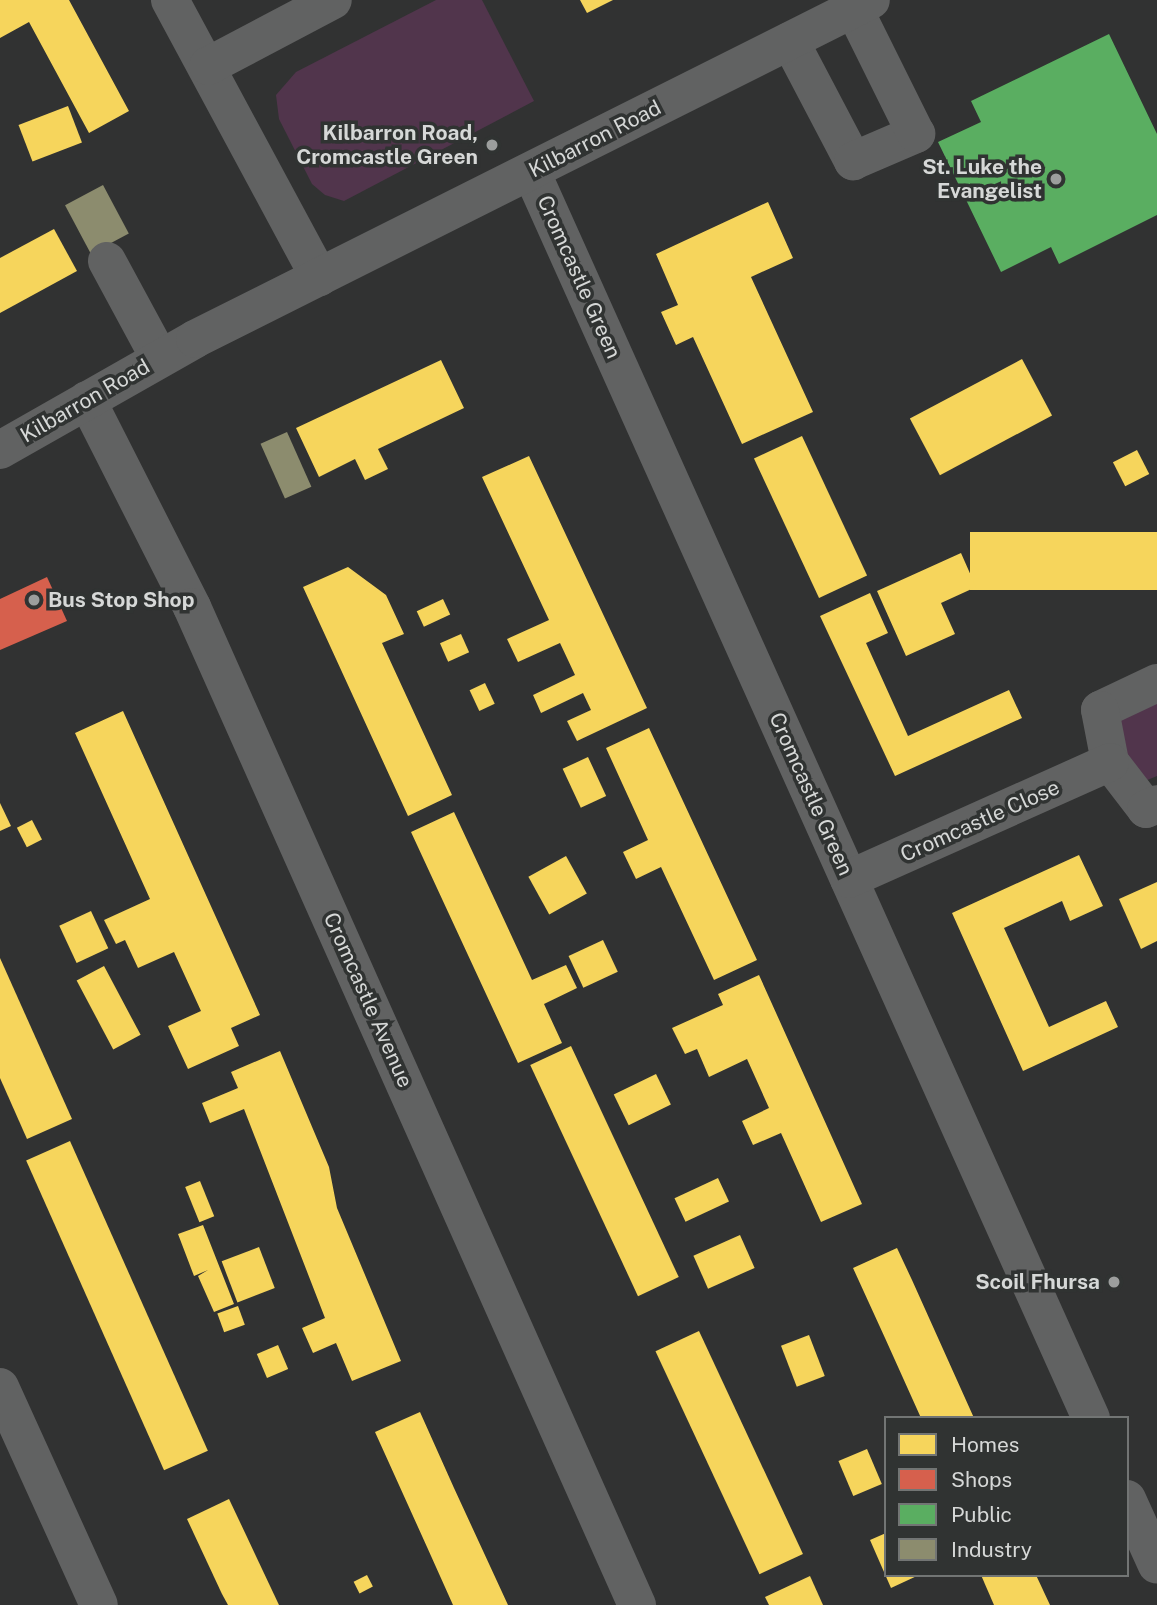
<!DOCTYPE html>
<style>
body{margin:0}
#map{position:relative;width:1157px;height:1605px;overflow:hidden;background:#313232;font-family:"Public Sans",sans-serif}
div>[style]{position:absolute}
.green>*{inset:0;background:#51354c}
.homes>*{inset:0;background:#f6d55c;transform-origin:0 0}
.shops>*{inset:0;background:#d6604d}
.public>*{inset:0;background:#5aae61}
.industry>*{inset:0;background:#8c8c6e;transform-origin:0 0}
.minor>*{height:38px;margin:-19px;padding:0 19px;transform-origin:19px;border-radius:19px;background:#616262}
.dots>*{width:19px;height:19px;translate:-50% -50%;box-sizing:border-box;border:4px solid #303332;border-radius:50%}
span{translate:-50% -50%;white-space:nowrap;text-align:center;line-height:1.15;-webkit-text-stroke:7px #303332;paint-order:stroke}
.poi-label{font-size:21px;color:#d6d8d7;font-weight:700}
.right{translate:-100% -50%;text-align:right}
.left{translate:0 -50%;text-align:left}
.street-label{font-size:21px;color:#d6d8d7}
.legend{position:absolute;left:884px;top:1416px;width:245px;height:161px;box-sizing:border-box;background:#303332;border:2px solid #727574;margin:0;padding:9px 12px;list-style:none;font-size:21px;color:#d6d8d7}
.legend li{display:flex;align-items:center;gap:14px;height:35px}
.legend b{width:35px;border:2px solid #727574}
</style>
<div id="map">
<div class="green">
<i style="clip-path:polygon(436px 0,482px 0,534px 101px,344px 201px,325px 195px,312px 184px,279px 119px,276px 95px,296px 72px)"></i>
<i style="clip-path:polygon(1157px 693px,1157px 776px,1133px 786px,1104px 721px)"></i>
</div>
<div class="homes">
<i style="clip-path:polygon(0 0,69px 0,129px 111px,89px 133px,29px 22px,0 38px)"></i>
<i style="clip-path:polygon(580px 0,613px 0,587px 13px)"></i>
<i style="left:68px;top:106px;width:39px;height:53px;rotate:69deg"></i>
<i style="clip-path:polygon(768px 202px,793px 258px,751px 277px,813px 412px,742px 444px,693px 337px,676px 345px,661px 312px,678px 305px,656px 254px)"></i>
<i style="clip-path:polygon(54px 229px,77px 271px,0 313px,0 258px)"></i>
<i style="left:1022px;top:359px;width:64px;height:127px;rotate:62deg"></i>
<i style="clip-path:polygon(441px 360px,464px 408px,378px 449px,388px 469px,365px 480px,355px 459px,319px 477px,296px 428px)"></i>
<i style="left:802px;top:436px;width:154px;height:53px;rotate:65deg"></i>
<i style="left:1137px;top:450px;width:27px;height:27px;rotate:63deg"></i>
<i style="clip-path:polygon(529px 456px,647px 708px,577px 741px,567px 721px,591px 710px,583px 693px,541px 713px,533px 695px,575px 675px,560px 643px,518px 662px,507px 639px,549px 620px,482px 477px)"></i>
<i style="left:1157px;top:532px;width:58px;height:187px;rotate:90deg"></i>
<i style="clip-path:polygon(961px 553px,976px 587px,941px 603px,955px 634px,906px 656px,877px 591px)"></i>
<i style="clip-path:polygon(348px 567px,386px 595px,404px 634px,382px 643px,452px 795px,408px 816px,303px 587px)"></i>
<i style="clip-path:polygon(870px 593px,888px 633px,866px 643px,908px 736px,1009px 690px,1022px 718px,895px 776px,820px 616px)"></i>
<i style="left:443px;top:599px;width:17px;height:29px;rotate:65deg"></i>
<i style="left:461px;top:634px;width:20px;height:23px;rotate:66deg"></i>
<i style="left:485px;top:683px;width:23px;height:17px;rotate:65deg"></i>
<i style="clip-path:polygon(123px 711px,260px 1015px,231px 1028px,239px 1046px,188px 1069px,168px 1026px,201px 1011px,174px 952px,138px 968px,125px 940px,116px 944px,104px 920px,150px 899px,75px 733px)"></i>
<i style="clip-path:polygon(649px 728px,757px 960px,714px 980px,661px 867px,636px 879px,623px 852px,648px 840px,606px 748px)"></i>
<i style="left:588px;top:757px;width:43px;height:28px;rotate:65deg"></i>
<i style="clip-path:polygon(0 803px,11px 826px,0 831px)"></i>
<i style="clip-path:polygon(454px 812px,532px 980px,566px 965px,577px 988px,544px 1004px,562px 1043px,518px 1063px,411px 832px)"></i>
<i style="left:32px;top:820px;width:22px;height:17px;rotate:63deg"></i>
<i style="clip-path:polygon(1079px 855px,1103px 906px,1070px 921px,1062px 901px,1004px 928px,1049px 1027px,1106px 1001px,1118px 1027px,1023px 1071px,952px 913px)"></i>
<i style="left:566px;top:856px;width:43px;height:43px;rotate:61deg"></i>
<i style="clip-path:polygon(1157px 882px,1157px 941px,1141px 949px,1119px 899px)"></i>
<i style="left:91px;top:911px;width:41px;height:35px;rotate:65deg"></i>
<i style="left:603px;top:940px;width:35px;height:38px;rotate:65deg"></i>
<i style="clip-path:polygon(0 958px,72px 1119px,27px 1139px,0 1078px)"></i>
<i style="left:104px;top:966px;width:78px;height:31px;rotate:62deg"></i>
<i style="clip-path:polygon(759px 975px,862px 1204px,821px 1222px,781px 1133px,753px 1145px,742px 1121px,769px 1108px,747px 1059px,709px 1077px,697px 1049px,685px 1054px,672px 1028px,723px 1005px,718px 994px)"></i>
<i style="left:571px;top:1046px;width:255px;height:45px;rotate:65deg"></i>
<i style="clip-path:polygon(280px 1051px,329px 1167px,337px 1208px,401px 1361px,352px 1381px,336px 1343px,313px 1353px,302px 1328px,325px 1318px,244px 1109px,210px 1123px,202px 1103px,238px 1088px,231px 1072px)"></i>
<i style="left:656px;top:1074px;width:34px;height:47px;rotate:64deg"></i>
<i style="left:70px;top:1141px;width:339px;height:48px;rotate:66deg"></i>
<i style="left:718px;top:1178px;width:26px;height:48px;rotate:65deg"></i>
<i style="left:200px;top:1181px;width:38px;height:16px;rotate:68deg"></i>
<i style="clip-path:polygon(203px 1225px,234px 1304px,214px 1312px,198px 1276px,208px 1270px,194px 1276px,178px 1234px)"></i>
<i style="left:740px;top:1235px;width:36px;height:51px;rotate:66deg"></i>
<i style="left:259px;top:1247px;width:44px;height:40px;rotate:69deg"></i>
<i style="clip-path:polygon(897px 1248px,912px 1280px,974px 1418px,921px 1418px,885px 1338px,853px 1268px)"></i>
<i style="left:238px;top:1306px;width:20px;height:22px;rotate:70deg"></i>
<i style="left:699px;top:1331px;width:246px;height:48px;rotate:65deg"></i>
<i style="left:809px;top:1335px;width:44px;height:30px;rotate:69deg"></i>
<i style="left:278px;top:1345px;width:26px;height:23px;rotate:67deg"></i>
<i style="clip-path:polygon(420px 1412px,454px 1488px,508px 1605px,453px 1605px,427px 1547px,375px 1432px)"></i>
<i style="left:867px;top:1449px;width:38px;height:31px;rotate:67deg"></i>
<i style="clip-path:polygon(229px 1499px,247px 1537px,279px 1605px,228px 1605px,222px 1594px,187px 1519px)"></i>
<i style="clip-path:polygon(886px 1533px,886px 1575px,919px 1575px,891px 1588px,870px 1540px)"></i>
<i style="left:367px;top:1575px;width:13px;height:15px;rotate:63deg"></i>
<i style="clip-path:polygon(981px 1575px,1036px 1575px,1050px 1605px,994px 1605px)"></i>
<i style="clip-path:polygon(810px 1576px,823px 1605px,769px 1605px,765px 1597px)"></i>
</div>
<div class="shops">
<i style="clip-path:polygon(47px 577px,67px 621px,0 650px,0 599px)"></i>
</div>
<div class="public">
<i style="clip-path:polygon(1109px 34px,1157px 134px,1157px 215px,1059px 264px,1051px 247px,1001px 272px,938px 142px,981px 122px,971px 101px)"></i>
</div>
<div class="industry">
<i style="left:103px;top:185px;width:55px;height:43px;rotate:62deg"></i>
<i style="left:287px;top:432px;width:60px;height:29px;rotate:66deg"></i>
</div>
<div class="minor">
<i style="left:170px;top:0;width:315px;rotate:61.7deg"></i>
<i style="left:790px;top:41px;width:136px;rotate:62.3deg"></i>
<i style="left:853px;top:161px;width:69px;rotate:-23.2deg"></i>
<i style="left:916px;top:134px;width:140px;rotate:-116.4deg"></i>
<i style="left:208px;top:66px;width:141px;rotate:-27.8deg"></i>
<i style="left:531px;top:171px;width:1367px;rotate:65.82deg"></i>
<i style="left:107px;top:261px;width:111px;rotate:61.6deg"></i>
<i style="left:87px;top:400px;width:232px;rotate:63.1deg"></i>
<i style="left:192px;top:607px;width:1093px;rotate:65.97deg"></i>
<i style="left:0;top:450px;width:224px;rotate:-29.6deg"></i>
<i style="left:195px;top:339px;width:756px;rotate:-26.63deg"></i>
<i style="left:1157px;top:683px;width:63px;rotate:154.7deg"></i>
<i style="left:1100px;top:710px;width:53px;rotate:79.1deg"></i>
<i style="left:1110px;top:762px;width:59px;rotate:52.5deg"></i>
<i style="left:1146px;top:809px;width:12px;rotate:-24deg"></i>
<i style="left:849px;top:879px;width:286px;rotate:-24.1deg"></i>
<i style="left:0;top:1387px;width:239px;rotate:65.6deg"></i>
<i style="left:1127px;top:1499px;width:72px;rotate:65.6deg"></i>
</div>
<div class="dots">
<i style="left:492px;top:145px;background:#9c9e9d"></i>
<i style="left:1056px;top:179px;background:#9c9e9d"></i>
<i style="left:34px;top:600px;background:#9c9e9d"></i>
<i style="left:1114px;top:1282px;background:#9c9e9d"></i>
</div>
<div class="poi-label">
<span class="right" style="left:478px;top:145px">Kilbarron Road,<br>Cromcastle Green</span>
<span class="right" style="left:1042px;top:179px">St. Luke the<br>Evangelist</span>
<span class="left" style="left:48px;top:600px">Bus Stop Shop</span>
<span class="right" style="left:1100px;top:1282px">Scoil Fhursa</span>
</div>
<div class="street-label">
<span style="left:595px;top:139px;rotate:-27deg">Kilbarron Road</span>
<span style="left:579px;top:277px;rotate:66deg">Cromcastle Green</span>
<span style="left:85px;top:401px;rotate:-30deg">Kilbarron Road</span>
<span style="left:811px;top:794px;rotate:66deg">Cromcastle Green</span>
<span style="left:980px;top:821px;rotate:-24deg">Cromcastle Close</span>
<span style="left:368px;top:1000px;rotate:66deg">Cromcastle Avenue</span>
</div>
<ul class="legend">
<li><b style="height:19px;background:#f6d55c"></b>Homes</li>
<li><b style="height:19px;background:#d6604d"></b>Shops</li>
<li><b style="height:19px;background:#5aae61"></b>Public</li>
<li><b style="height:19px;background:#8c8c6e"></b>Industry</li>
</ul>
</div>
